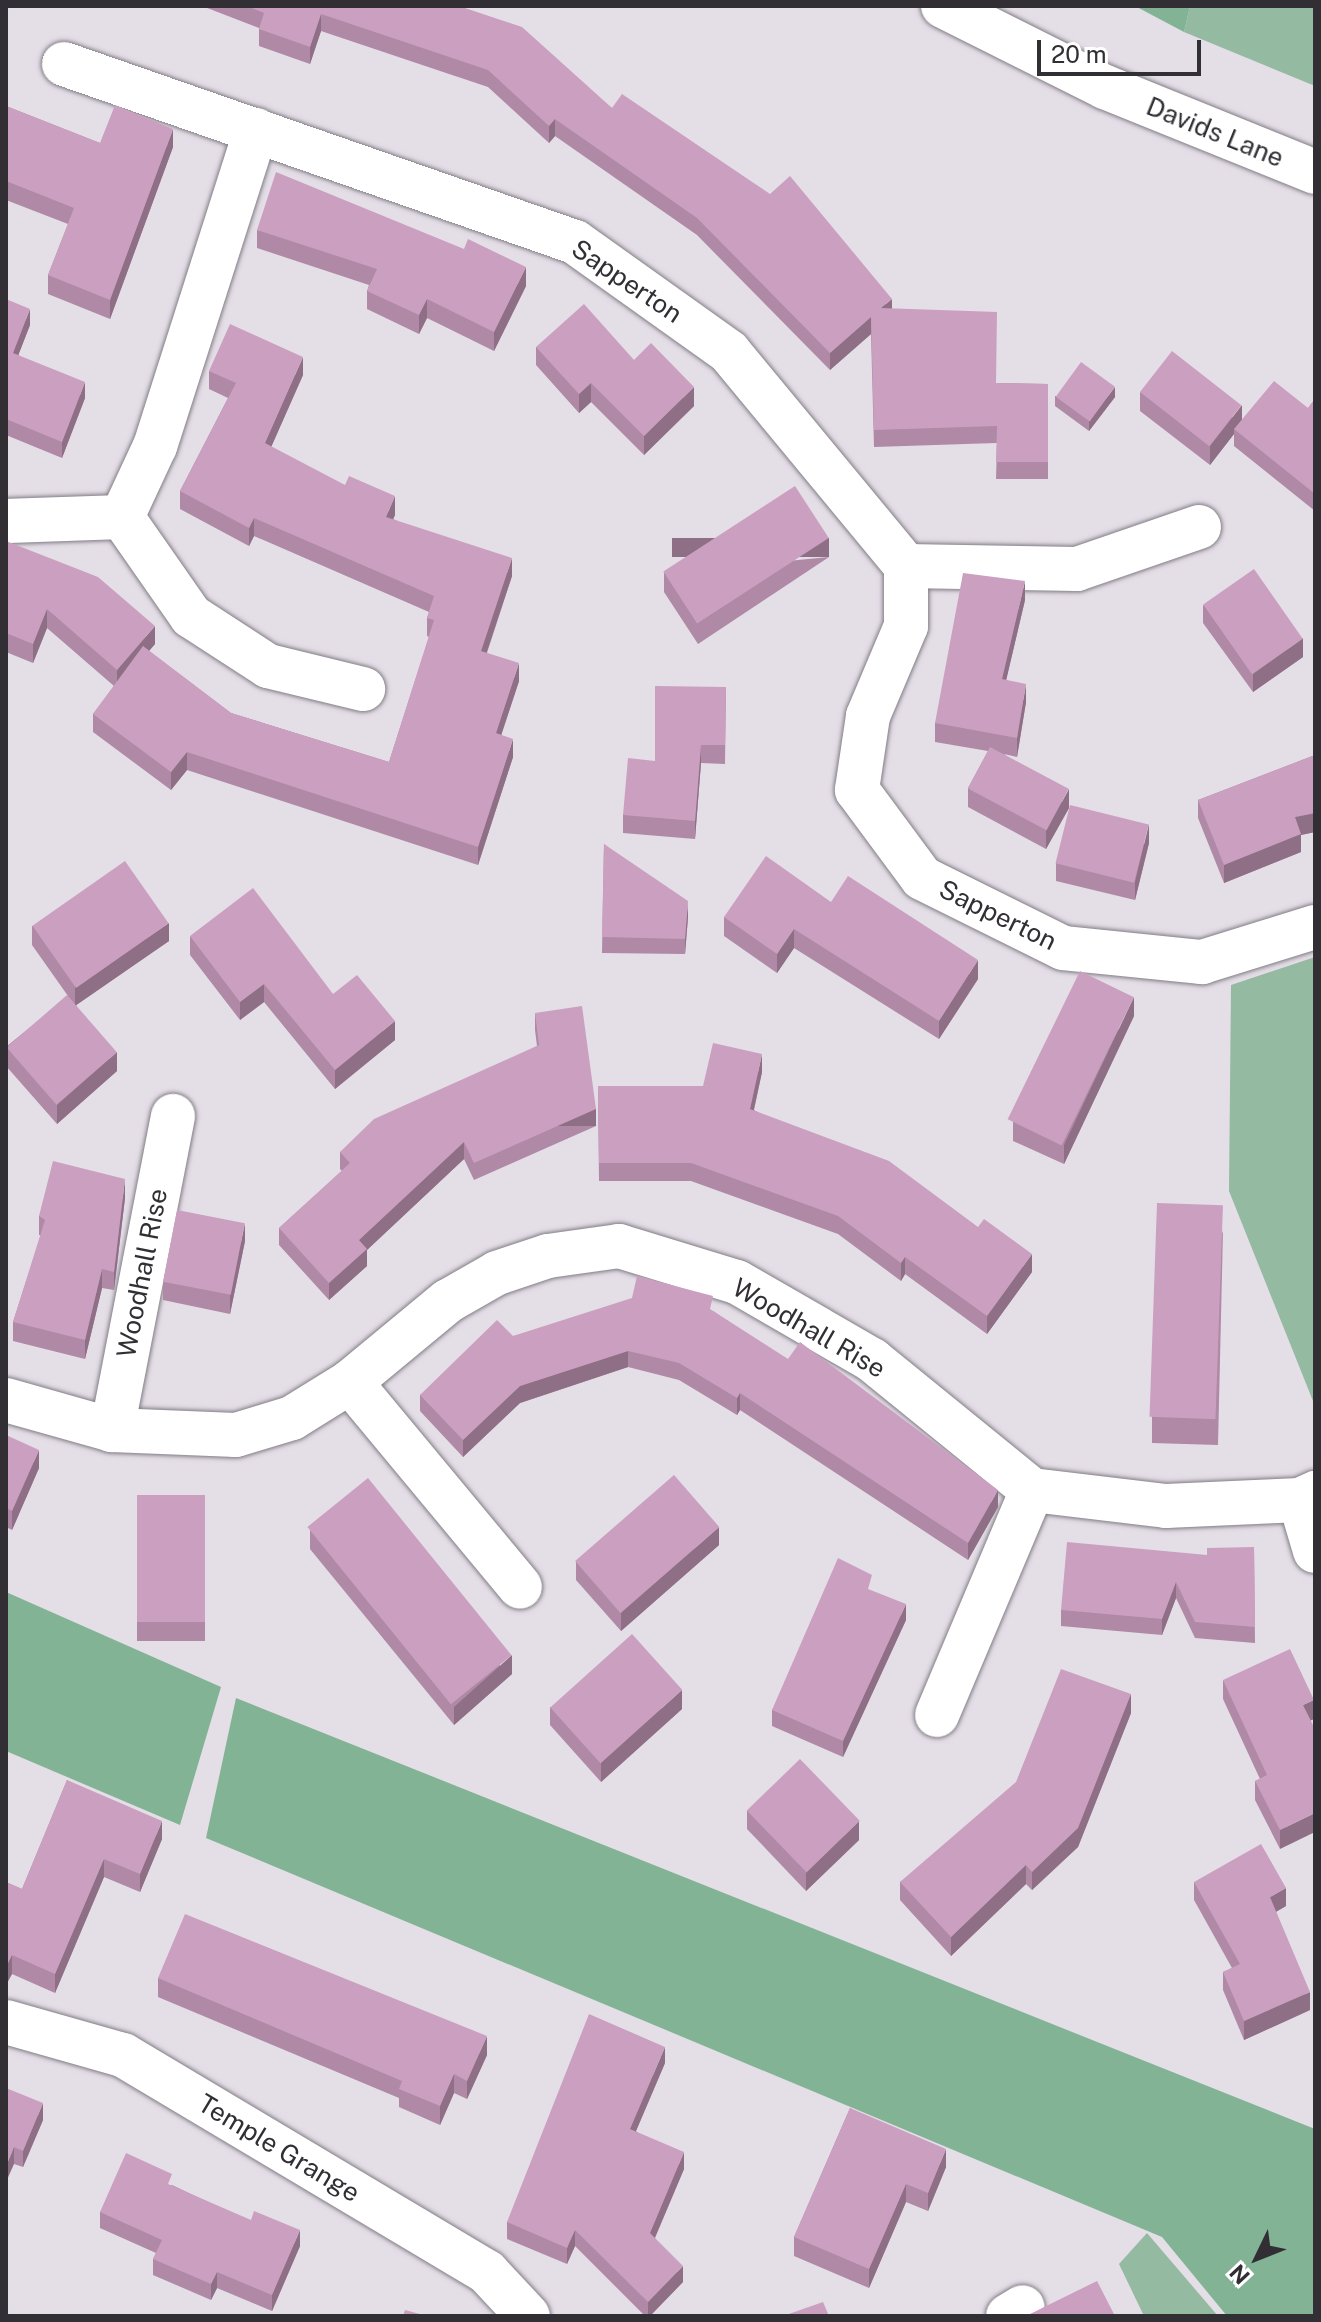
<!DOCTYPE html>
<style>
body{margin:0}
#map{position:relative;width:1321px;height:2322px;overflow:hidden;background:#e4dee7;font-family:"Public Sans",sans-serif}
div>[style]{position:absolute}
.green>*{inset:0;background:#94baa2}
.forest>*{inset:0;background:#82b395}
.roads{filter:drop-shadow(0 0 2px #827d85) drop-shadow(0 0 2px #827d85)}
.minor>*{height:44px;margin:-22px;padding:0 22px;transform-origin:22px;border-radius:22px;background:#fff}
.wall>*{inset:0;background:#af89a5;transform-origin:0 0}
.shaded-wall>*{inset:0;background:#8e6f86;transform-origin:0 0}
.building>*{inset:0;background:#cb9fc0;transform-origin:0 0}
span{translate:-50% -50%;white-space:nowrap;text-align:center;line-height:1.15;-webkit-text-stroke:6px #fff;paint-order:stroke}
.street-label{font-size:26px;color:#312f33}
.frame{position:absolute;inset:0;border:8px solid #312f33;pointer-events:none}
.north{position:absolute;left:1217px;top:2218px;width:80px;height:80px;-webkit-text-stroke:6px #fff;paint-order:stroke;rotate:227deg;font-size:22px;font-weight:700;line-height:32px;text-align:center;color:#312f33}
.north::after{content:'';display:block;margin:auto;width:28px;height:36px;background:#312f33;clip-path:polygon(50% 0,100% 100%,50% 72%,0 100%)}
.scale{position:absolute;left:1037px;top:40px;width:164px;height:36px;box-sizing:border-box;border:4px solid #312f33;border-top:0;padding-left:10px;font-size:24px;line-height:28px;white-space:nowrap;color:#312f33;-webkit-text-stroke:6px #fff;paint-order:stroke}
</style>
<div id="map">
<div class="green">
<i style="clip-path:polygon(1190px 6px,1315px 6px,1315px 86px,1184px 32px)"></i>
<i style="clip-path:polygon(1315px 957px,1315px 1406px,1229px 1191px,1231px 985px)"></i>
<i style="clip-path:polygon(1147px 2233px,1218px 2316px,1144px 2316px,1119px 2264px)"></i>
</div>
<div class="forest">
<i style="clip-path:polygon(1135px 6px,1190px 6px,1184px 32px)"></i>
<i style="clip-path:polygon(6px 1592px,221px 1687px,180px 1825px,6px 1751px)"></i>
<i style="clip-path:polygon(236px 1698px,1315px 2129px,1315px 2316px,1227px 2316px,1162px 2237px,206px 1838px)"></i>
</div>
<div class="roads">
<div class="minor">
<i style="left:943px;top:6px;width:181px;rotate:26.6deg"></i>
<i style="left:1105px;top:87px;width:227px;rotate:22deg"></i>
<i style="left:64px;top:64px;width:541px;rotate:19.21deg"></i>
<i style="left:575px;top:242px;width:189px;rotate:35.5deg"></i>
<i style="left:729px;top:352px;width:278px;rotate:50.4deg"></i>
<i style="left:906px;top:566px;width:60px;rotate:90deg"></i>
<i style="left:906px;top:626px;width:98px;rotate:112.9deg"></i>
<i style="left:868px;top:716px;width:75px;rotate:98.5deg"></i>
<i style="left:857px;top:790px;width:109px;rotate:53.5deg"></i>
<i style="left:922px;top:878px;width:157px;rotate:26.4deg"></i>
<i style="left:1063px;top:948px;width:140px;rotate:5.8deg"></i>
<i style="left:1202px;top:962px;width:118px;rotate:-17.2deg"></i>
<i style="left:256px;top:130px;width:332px;rotate:107.7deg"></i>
<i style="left:155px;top:446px;width:78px;rotate:114.9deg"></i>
<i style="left:122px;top:517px;width:121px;rotate:55.1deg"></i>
<i style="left:191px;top:616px;width:92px;rotate:33deg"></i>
<i style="left:268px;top:666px;width:98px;rotate:13.6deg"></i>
<i style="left:6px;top:521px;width:116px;rotate:-2deg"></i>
<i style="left:906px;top:566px;width:171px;rotate:1deg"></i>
<i style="left:1077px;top:569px;width:129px;rotate:-19deg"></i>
<i style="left:350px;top:1382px;width:266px;rotate:50.3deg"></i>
<i style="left:6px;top:1400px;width:110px;rotate:15.8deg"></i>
<i style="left:112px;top:1430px;width:124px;rotate:2.3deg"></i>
<i style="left:236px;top:1435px;width:59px;rotate:-16.9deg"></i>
<i style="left:292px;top:1418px;width:68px;rotate:-31.8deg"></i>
<i style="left:350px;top:1382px;width:127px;rotate:-39.6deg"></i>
<i style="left:448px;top:1301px;width:56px;rotate:-29.7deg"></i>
<i style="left:497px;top:1273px;width:54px;rotate:-18.4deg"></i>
<i style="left:548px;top:1256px;width:72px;rotate:-8deg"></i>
<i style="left:619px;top:1246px;width:123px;rotate:17deg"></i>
<i style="left:737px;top:1282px;width:156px;rotate:30deg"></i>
<i style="left:872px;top:1360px;width:206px;rotate:39.1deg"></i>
<i style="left:1032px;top:1490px;width:135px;rotate:6.8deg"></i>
<i style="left:1166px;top:1506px;width:134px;rotate:-2.6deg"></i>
<i style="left:1300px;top:1500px;width:17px;rotate:-25deg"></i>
<i style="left:112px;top:1430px;width:320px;rotate:-79deg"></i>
<i style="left:1300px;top:1500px;width:53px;rotate:73.6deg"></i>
<i style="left:937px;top:1715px;width:244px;rotate:-67.1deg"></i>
<i style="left:6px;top:2022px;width:122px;rotate:15.8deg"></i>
<i style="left:123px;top:2055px;width:424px;rotate:30.8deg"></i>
<i style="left:487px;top:2272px;width:60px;rotate:47deg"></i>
<i style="left:1008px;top:2316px;width:17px;rotate:-31deg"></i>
</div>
</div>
<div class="wall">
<i style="clip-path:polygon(202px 6px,459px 6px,612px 108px,996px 383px,1048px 384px,1048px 479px,996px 479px,997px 443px,874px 447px,871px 334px,830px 370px,697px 235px,555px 136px,549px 143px,488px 87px,321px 31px,310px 64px,259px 46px,259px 28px)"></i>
<i style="clip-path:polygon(6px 106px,100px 143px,173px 147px,110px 319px,48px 294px,48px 275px,68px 224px,6px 200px)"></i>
<i style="clip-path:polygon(257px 230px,526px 286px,494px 351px,427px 318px,419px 334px,367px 309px,367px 291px,369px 285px,257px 248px)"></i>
<i style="clip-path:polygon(6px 299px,30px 325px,18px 355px,85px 398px,62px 458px,6px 435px)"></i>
<i style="clip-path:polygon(536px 347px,634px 360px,694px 406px,644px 455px,591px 402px,579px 413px,536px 365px)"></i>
<i style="clip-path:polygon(209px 371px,303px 375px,271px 447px,395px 515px,393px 519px,512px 576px,487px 653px,519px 681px,501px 735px,513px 757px,478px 865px,187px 770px,171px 790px,93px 732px,93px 714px,114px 686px,47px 628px,33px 663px,6px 652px,6px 541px,155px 644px,149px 651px,231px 713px,389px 762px,429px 637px,427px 636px,427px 618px,429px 612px,254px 536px,249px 546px,180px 509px,180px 491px,228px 398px,209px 389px)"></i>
<i style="clip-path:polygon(1140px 392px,1242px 420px,1308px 408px,1315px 399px,1315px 511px,1234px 446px,1234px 434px,1210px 465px,1140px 411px)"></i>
<i style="clip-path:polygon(1055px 396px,1115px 397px,1089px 431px,1055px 406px)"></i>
<i style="clip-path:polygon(829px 557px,698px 644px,664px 592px,664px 573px)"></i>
<i style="clip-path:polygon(1025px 600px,1006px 680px,1026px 702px,1017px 757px,1004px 754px,1069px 808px,1046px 849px,968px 807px,968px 788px,988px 751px,935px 742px,935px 723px)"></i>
<i style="clip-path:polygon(1203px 605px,1303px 657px,1253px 692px,1203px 623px)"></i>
<i style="clip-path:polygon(726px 687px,725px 764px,701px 763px,695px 839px,623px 833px,623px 815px,655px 761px)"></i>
<i style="clip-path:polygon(1315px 755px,1315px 832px,1301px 835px,1301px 852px,1224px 883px,1198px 818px,1198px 800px)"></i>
<i style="clip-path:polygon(1149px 843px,1135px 900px,1056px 881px,1056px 863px)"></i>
<i style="clip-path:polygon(604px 844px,688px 917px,685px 954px,602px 953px)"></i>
<i style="clip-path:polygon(831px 902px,978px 979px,939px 1039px,794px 948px,777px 973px,724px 936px,724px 917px)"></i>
<i style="clip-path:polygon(32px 926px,169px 941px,76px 1005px,117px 1071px,57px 1124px,6px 1066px,6px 1047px,68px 996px,32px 945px)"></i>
<i style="clip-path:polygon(190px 936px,333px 994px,395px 1040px,335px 1089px,264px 1002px,240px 1020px,190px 955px)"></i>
<i style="clip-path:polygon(535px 1013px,596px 1126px,474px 1180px,464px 1159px,367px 1250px,367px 1266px,329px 1300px,279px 1245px,279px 1228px,342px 1171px,340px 1169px,340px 1152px,537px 1046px,535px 1030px)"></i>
<i style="clip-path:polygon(1134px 1016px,1064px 1164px,1013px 1141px,1013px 1122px)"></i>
<i style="clip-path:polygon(762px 1072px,754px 1110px,1032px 1272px,987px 1334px,905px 1274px,901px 1281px,838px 1234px,691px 1181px,599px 1181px,598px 1086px,703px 1086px)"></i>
<i style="clip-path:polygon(125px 1198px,114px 1290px,102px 1288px,85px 1359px,13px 1341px,13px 1322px,41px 1235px,39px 1235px,39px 1216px)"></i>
<i style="clip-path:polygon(1223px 1231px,1218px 1445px,1152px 1443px,1152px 1417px)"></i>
<i style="clip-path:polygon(245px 1241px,230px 1314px,163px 1300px,163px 1282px)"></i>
<i style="clip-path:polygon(713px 1311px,998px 1507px,968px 1560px,740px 1410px,737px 1415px,679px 1380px,628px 1367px,520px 1403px,463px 1457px,420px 1411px,420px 1395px,513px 1336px)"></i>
<i style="clip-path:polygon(6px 1435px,39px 1468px,12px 1530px,6px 1527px)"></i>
<i style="left:137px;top:1495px;width:68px;height:146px"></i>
<i style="clip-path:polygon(310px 1530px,512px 1674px,454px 1725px,310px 1549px)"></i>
<i style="clip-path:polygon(719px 1545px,621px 1631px,576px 1580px,576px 1562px)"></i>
<i style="clip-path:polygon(1254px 1547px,1255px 1643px,1195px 1638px,1176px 1598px,1162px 1635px,1061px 1626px,1061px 1610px,1207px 1555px)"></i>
<i style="clip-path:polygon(872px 1591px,906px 1620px,843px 1757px,772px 1726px,772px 1710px)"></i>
<i style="clip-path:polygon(1223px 1680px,1314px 1719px,1311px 1720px,1280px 1849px,1255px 1800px,1255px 1781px,1260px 1779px,1223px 1699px)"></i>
<i style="clip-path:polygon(550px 1707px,682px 1709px,601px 1782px,550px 1725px)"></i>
<i style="clip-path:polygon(1131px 1713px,1078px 1847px,1032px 1890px,1026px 1884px,951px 1956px,900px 1900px,900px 1882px)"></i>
<i style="clip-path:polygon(67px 1780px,162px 1839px,140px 1892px,104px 1877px,55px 1993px,12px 1974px,7px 1983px,6px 1983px,6px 1882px,22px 1889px)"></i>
<i style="clip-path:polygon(747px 1810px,859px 1840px,806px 1891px,747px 1829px)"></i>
<i style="clip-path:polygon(1194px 1882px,1286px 1906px,1276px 1912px,1310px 2010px,1244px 2040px,1223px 1990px,1223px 1972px,1232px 1968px,1194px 1900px)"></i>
<i style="clip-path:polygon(158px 1978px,487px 2055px,467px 2099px,454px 2093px,440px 2125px,399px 2107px,399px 2098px,158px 1997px)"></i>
<i style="clip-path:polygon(665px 2063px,636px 2131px,684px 2169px,655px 2238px,683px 2282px,650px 2316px,645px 2316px,575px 2246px,567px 2264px,507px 2239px,507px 2222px)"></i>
<i style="clip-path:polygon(6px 2088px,43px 2120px,23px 2167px,14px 2164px)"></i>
<i style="clip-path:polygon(850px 2108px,946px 2167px,928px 2211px,906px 2202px,869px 2288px,794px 2256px,794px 2237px)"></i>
<i style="clip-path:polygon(172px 2185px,300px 2246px,272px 2311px,217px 2288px,211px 2300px,153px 2275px,153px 2259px,156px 2253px,100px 2228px,100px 2212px)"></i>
</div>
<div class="shaded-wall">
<i style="clip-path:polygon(321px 14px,321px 31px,310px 64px,310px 47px)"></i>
<i style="clip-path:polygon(555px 119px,555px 136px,549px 143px,549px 126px)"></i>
<i style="clip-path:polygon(173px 129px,173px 147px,110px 319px,110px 300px)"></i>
<i style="clip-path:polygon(526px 267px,526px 286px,494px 351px,494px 332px)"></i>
<i style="clip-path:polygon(427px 299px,427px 318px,419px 334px,419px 315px)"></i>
<i style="clip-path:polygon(892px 299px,892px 316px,881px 308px)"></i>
<i style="clip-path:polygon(30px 309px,30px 325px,13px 369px,13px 353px)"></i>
<i style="clip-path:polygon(871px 317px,871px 334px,830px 370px,830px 353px)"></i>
<i style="clip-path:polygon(303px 357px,303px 375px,265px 461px,265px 443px)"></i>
<i style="clip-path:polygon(85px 382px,85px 398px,62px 458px,62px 442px)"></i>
<i style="clip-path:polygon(591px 383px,591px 402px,579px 413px,579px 394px)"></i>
<i style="clip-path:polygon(694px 387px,694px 406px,644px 455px,644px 436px)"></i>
<i style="clip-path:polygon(1115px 387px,1115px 397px,1089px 431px,1089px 421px)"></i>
<i style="clip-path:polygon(1242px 405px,1242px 424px,1234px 429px,1234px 434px,1210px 465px,1210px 446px)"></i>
<i style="clip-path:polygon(395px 496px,395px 515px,386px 535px,386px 517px)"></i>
<i style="clip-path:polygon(254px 518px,254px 536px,249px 546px,249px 528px)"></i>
<i style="left:829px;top:538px;width:19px;height:157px;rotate:90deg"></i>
<i style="clip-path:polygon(512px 558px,512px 576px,481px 669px,481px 651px)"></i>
<i style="clip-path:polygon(1025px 581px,1025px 600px,1002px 698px,1002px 679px)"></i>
<i style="clip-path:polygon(47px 609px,47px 628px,33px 663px,33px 644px)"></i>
<i style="clip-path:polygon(155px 626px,155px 644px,117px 688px,117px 670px)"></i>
<i style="clip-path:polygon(1303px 638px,1303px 657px,1253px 692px,1253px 674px)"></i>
<i style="clip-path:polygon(519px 663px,519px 681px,496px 751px,496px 733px)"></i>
<i style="clip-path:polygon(1026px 684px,1026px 702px,1017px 757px,1017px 738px)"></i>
<i style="clip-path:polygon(513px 739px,513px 757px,478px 865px,478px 847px)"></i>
<i style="clip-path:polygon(701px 745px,701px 763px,695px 839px,695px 821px)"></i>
<i style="clip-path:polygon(187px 752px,187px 770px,171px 790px,171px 772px)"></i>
<i style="clip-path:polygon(1069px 789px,1069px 808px,1046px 849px,1046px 831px)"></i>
<i style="clip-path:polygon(1315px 813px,1315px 832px,1301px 835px,1301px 852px,1224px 883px,1224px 865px,1295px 817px)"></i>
<i style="clip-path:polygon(1149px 824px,1149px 843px,1135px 900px,1135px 882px)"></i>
<i style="clip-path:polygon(688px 901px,688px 917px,685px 954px,685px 939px)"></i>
<i style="clip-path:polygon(169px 923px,169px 941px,75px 1006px,75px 987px)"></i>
<i style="clip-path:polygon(794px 929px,794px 948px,777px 973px,777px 954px)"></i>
<i style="clip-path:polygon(978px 960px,978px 979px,939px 1039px,939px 1021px)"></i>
<i style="clip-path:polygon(264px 984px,264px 1002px,240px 1020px,240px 1002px)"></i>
<i style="clip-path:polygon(1134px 997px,1134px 1016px,1064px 1164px,1064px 1145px)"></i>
<i style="clip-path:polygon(395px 1021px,395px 1040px,335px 1089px,335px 1070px)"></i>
<i style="clip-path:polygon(117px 1052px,117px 1071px,57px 1124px,57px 1105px)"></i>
<i style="clip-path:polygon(762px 1054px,762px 1072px,750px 1127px,750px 1109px)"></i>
<i style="left:596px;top:1109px;width:17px;height:133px;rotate:90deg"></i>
<i style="clip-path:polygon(464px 1142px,464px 1159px,367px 1250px,367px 1266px,329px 1300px,329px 1283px,359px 1240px)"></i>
<i style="clip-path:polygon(125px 1179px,125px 1198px,114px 1290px,114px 1272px)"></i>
<i style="clip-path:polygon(245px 1223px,245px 1241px,230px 1314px,230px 1295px)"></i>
<i style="clip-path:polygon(1032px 1254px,1032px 1272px,987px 1334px,987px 1316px)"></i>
<i style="clip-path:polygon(905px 1257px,905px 1274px,901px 1281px,901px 1263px)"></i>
<i style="clip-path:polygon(102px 1269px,102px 1288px,85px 1359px,85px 1340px)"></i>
<i style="clip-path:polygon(628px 1351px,628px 1367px,520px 1403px,463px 1457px,463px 1440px,520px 1386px)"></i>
<i style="clip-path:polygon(740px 1393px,740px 1410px,737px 1415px,737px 1398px)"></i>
<i style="clip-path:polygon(39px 1450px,39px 1468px,12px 1530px,12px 1511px)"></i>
<i style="clip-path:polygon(998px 1490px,998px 1507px,968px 1560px,968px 1543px)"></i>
<i style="clip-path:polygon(719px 1527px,719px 1545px,621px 1631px,621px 1613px)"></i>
<i style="clip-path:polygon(1176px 1582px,1176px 1598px,1162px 1635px,1162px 1619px)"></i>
<i style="clip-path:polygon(906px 1604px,906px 1620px,843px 1757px,843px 1741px)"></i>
<i style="clip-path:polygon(512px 1655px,512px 1674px,454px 1725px,454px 1707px)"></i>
<i style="clip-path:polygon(682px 1690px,682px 1709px,601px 1782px,601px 1763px)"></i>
<i style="clip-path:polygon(1131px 1694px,1131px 1713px,1078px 1847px,1032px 1890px,1032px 1872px)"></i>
<i style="clip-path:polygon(1314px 1700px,1314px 1719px,1303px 1724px,1303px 1705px)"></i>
<i style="clip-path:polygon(1315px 1813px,1315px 1832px,1280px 1849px,1280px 1830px)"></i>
<i style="clip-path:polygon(162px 1821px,162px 1839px,140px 1892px,140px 1874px)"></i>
<i style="clip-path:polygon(859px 1821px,859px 1840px,806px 1891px,806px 1873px)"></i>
<i style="clip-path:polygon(104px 1859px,104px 1877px,55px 1993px,55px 1974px)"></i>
<i style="clip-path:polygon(1026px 1865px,1026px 1884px,951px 1956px,951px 1937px)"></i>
<i style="clip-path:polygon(1286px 1888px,1286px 1906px,1270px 1915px,1270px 1897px)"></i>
<i style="clip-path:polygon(12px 1955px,12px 1974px,7px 1983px,7px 1965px)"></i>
<i style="clip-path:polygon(1310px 1992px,1310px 2010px,1244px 2040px,1244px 2021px)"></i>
<i style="clip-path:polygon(487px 2036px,487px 2055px,467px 2099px,467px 2081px)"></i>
<i style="clip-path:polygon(665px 2047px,665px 2063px,630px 2145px,630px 2129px)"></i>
<i style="clip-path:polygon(454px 2074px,454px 2093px,440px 2125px,440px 2106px)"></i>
<i style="clip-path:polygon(43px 2103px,43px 2120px,23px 2167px,23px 2151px)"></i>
<i style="clip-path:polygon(14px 2147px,14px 2164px,6px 2182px,6px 2166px)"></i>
<i style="clip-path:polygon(946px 2149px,946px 2167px,928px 2211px,928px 2193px)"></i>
<i style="clip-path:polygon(684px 2152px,684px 2169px,650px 2249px,650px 2233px)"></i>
<i style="clip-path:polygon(906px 2184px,906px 2202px,869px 2288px,869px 2269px)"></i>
<i style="clip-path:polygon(300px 2230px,300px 2246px,272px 2311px,272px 2295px)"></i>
<i style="clip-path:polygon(575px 2230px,575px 2246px,567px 2264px,567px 2248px)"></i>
<i style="clip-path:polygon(683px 2266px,683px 2282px,650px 2316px,648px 2316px,648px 2302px)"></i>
<i style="clip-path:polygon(217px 2272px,217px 2288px,211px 2300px,211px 2284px)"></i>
</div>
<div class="building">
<i style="clip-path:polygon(247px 6px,459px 6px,522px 27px,612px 108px,622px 94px,770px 194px,790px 176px,892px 299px,881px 308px,997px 312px,996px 383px,1048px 384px,1048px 462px,996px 462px,997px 426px,874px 430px,871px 317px,830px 353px,697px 218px,555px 119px,549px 126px,488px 70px,321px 14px,310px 47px,259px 29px,264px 13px)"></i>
<i style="clip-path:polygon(115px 105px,173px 129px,110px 300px,48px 275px,74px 208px,6px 181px,6px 106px,100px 143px)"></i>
<i style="clip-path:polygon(276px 172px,464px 249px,468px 239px,526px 267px,494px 332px,427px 299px,419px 315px,367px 291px,377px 269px,257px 230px)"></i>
<i style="clip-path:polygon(6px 299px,30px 309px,13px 353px,85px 382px,62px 442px,6px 419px)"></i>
<i style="clip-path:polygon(584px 304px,634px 360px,651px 343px,694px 387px,644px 436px,591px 383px,579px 394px,536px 347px)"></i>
<i style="clip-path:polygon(230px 324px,303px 357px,265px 443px,345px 485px,349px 476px,395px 496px,386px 517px,512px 558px,481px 651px,519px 663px,496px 733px,513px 739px,478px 847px,187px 752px,171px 772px,93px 714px,143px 646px,231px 713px,389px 762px,434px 620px,427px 618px,434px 596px,254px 518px,249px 528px,180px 491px,236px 383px,209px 371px)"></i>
<i style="left:1172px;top:351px;width:88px;height:52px;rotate:38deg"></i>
<i style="left:1081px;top:362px;width:42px;height:43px;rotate:36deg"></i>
<i style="clip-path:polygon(1274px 381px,1308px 408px,1315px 399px,1315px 494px,1234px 429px)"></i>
<i style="left:795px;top:486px;width:62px;height:157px;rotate:57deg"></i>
<i style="clip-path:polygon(6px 541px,98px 577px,155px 626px,117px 670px,47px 609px,33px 644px,6px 633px)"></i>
<i style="left:1254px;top:569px;width:85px;height:62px;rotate:55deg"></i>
<i style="clip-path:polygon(963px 573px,1025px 581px,1002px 679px,1026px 684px,1017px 738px,935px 723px)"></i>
<i style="clip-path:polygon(655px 686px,726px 687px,725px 745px,701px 745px,695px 821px,623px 815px,628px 758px,655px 761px)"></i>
<i style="left:990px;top:747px;width:89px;height:47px;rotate:28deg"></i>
<i style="clip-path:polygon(1315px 755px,1315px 813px,1295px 817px,1301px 834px,1224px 865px,1198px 800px)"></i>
<i style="left:1070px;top:805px;width:81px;height:60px;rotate:14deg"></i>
<i style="clip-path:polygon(604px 844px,688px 901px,685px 939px,602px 937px)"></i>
<i style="clip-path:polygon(766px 856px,831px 902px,848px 876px,978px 960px,939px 1021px,794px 929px,777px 954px,724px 917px)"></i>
<i style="left:125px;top:861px;width:76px;height:113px;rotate:55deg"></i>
<i style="clip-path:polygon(253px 888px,333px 994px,357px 975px,395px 1021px,335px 1070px,264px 984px,240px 1002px,190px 936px)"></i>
<i style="left:1080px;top:971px;width:60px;height:165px;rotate:26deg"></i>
<i style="left:67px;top:995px;width:76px;height:80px;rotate:49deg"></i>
<i style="clip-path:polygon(582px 1006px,596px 1109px,474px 1163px,464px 1142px,359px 1240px,367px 1249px,329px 1283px,279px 1228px,350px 1163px,340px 1152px,374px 1119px,539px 1045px,535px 1013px)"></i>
<i style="clip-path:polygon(713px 1043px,762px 1054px,750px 1109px,889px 1161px,978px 1227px,984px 1219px,1032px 1254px,987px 1316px,905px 1257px,901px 1263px,838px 1216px,691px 1163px,599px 1163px,598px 1086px,703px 1086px)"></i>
<i style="clip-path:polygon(53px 1161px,125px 1179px,114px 1272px,102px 1269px,85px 1340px,13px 1322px,45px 1220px,39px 1216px)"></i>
<i style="left:1157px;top:1203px;width:66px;height:214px;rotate:2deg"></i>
<i style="left:177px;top:1210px;width:69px;height:73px;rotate:11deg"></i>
<i style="clip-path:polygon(637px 1276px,713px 1296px,710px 1309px,788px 1359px,800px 1342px,998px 1490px,968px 1543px,740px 1393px,737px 1398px,679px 1363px,628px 1351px,520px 1386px,463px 1440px,420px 1395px,497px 1320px,513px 1336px,632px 1298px)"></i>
<i style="clip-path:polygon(6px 1435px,39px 1450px,12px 1511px,6px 1508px)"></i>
<i style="left:674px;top:1475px;width:69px;height:131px;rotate:49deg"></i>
<i style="left:368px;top:1478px;width:228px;height:78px;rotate:51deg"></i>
<i style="left:137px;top:1495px;width:68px;height:127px"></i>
<i style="clip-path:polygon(1067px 1542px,1207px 1555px,1207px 1548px,1254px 1547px,1255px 1627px,1195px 1622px,1176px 1582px,1162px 1619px,1061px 1610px)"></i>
<i style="clip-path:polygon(838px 1558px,872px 1575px,868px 1589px,906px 1604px,843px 1741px,772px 1710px)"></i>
<i style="left:632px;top:1634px;width:75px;height:110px;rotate:48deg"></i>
<i style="clip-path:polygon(1290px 1649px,1314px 1700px,1303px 1705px,1315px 1729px,1315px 1813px,1280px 1830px,1255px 1781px,1267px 1775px,1223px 1680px)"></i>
<i style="clip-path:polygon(1061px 1669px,1131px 1694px,1078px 1828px,1032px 1872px,1026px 1865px,951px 1937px,900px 1882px,1016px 1782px)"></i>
<i style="left:800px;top:1759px;width:86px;height:74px;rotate:46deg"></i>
<i style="clip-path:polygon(67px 1780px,162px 1821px,140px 1874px,104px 1859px,55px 1974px,12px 1955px,7px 1965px,6px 1964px,6px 1882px,22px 1889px)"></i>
<i style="clip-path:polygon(1261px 1844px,1286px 1888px,1270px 1897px,1310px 1992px,1244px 2021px,1223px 1972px,1240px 1964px,1194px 1882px)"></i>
<i style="clip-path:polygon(185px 1914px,487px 2036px,467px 2081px,454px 2074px,440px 2106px,399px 2089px,402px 2081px,158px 1978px)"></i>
<i style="clip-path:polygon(589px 2014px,665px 2047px,630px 2129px,684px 2152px,650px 2233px,683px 2266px,648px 2302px,575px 2230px,567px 2248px,507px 2222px)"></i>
<i style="clip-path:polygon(6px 2088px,43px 2103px,23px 2151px,14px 2147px,6px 2166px)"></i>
<i style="clip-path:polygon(850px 2108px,946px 2149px,928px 2193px,906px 2184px,869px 2269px,794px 2237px)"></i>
<i style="clip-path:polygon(126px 2153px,172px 2174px,168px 2184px,251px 2220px,254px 2211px,300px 2230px,272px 2295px,217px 2272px,211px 2284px,153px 2259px,162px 2240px,100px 2212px)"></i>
<i style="clip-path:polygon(1097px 2281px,1115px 2316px,1028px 2315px)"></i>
<i style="clip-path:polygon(823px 2302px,829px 2316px,783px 2316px)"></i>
<i style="clip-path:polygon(405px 2310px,427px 2316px,403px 2316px)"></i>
</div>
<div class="street-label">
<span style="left:1215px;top:132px;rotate:22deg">Davids Lane</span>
<span style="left:627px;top:281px;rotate:34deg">Sapperton</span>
<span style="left:998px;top:915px;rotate:26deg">Sapperton</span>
<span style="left:142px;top:1273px;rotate:-79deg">Woodhall Rise</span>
<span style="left:809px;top:1328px;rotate:30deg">Woodhall Rise</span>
<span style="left:279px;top:2148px;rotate:31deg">Temple Grange</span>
</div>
<div class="frame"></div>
<div class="north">N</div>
<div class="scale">20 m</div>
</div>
